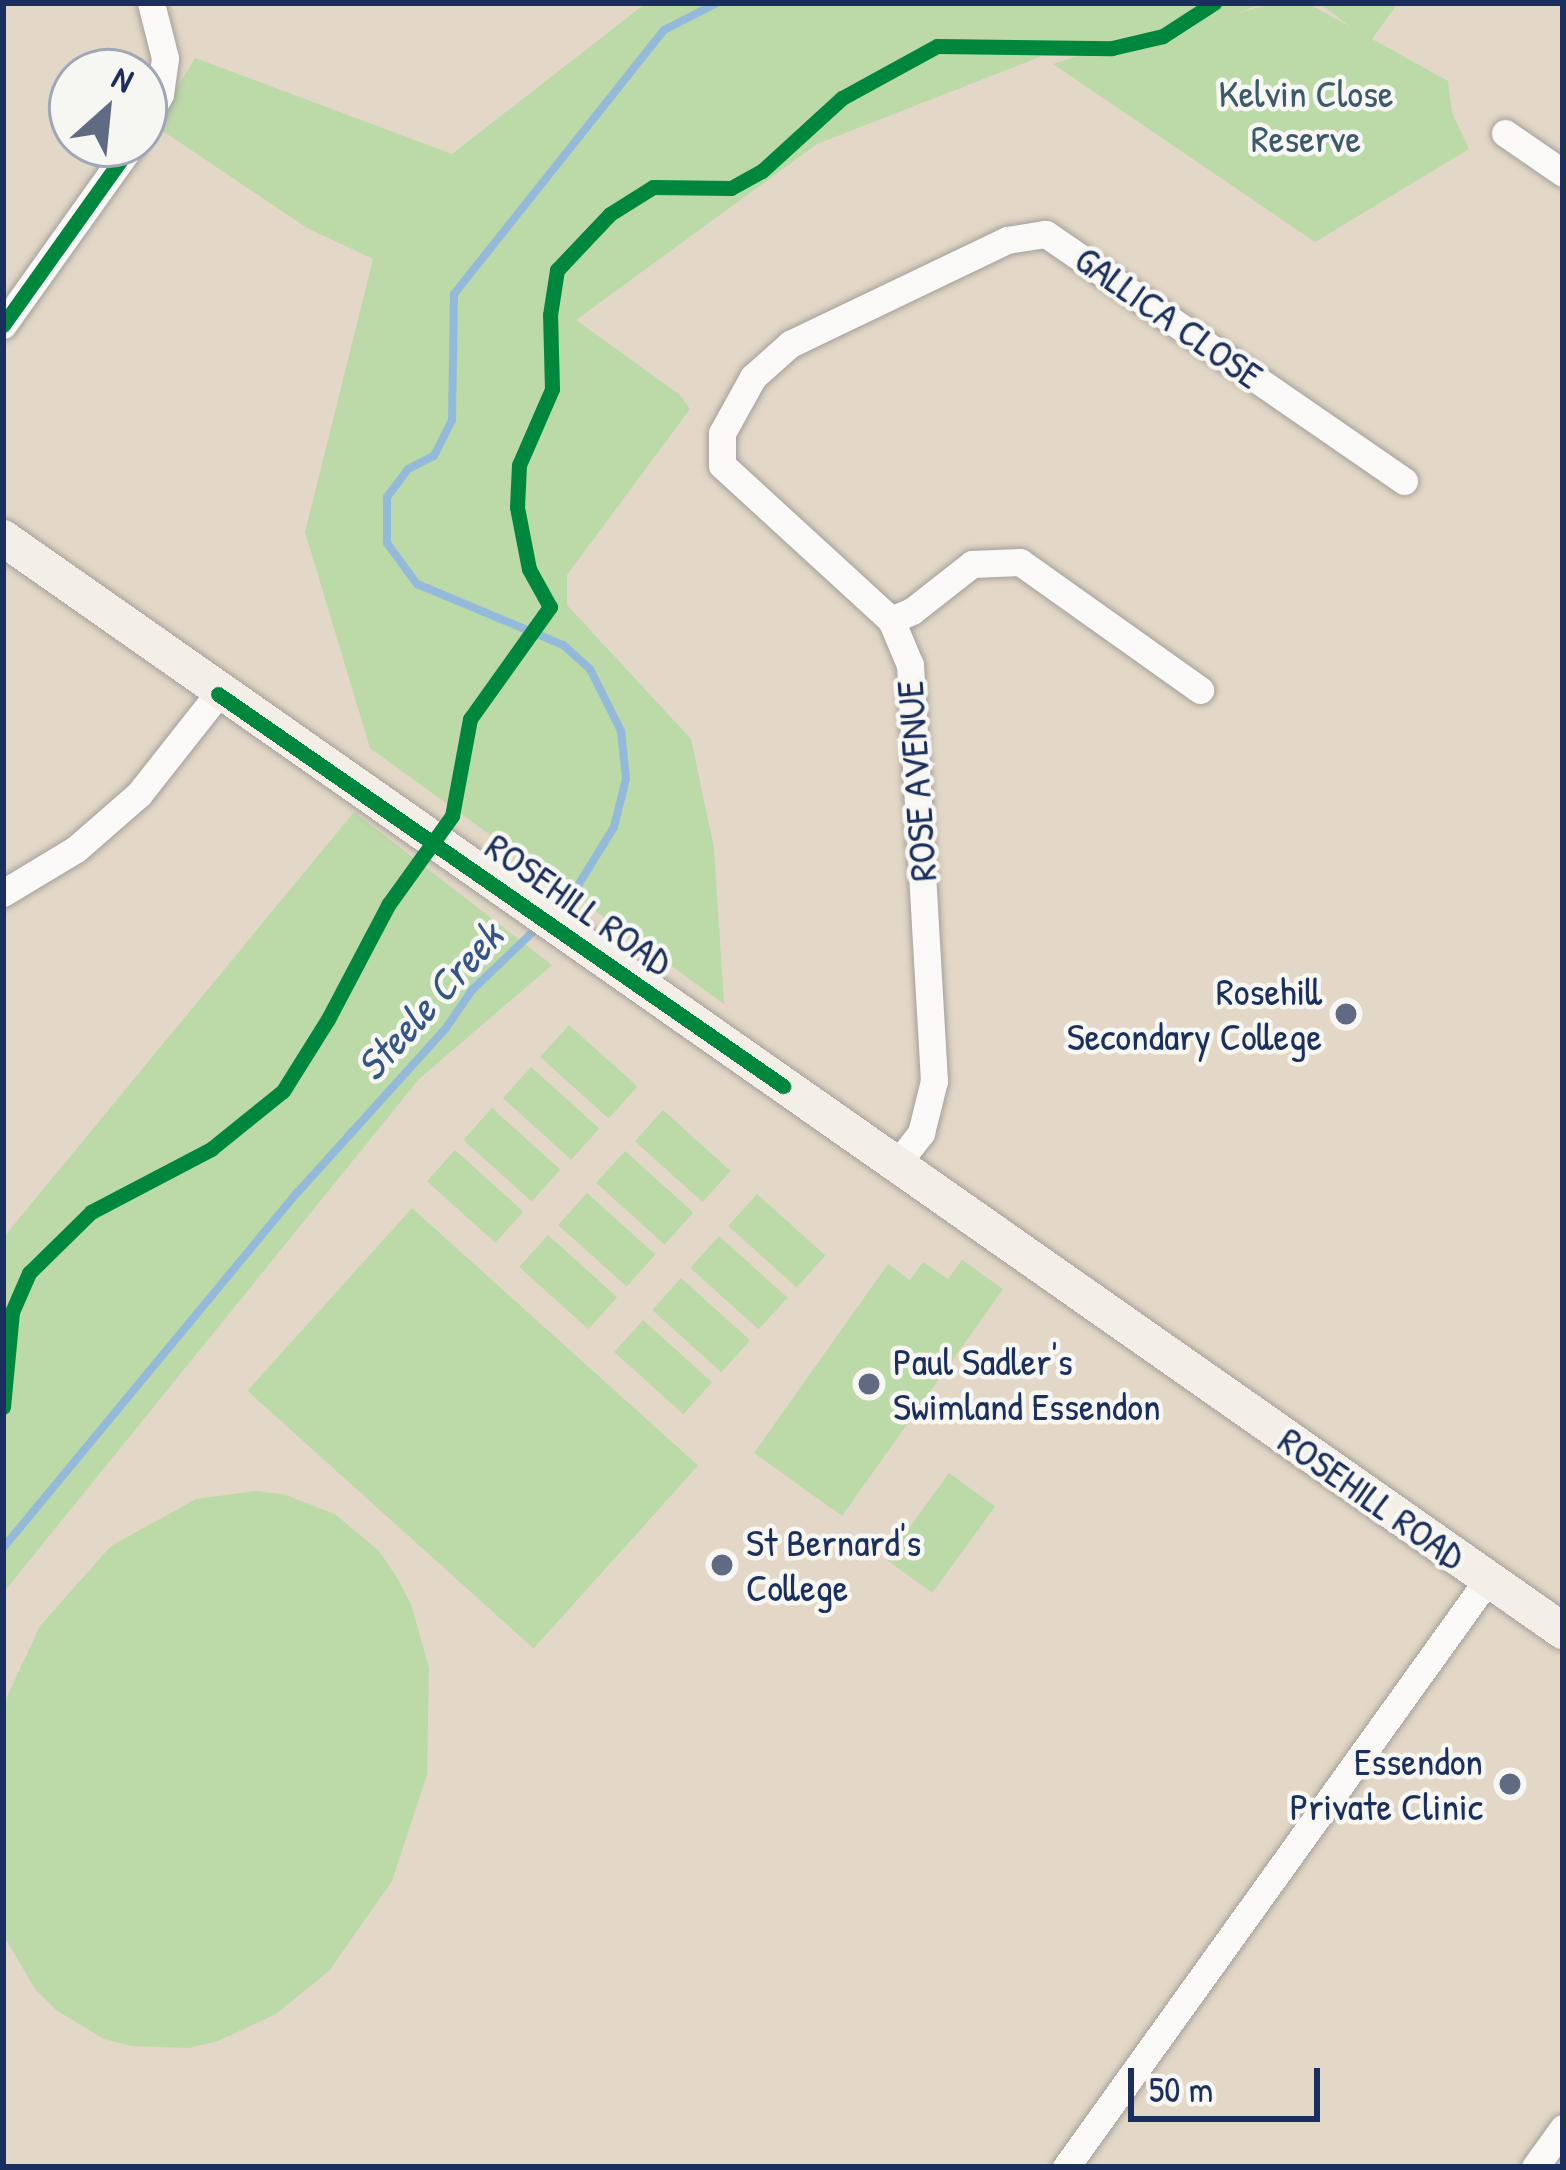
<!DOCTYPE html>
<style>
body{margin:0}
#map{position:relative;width:1566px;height:2170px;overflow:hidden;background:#e3d8c7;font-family:"Patrick Hand",sans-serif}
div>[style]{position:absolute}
.green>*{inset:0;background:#bcd9a8;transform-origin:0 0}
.stream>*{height:8px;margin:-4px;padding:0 4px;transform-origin:4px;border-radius:4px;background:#94badb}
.roads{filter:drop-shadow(0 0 3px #a39f9a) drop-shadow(0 0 3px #a39f9a)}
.street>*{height:27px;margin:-13.5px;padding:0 13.5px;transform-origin:13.5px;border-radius:13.5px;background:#fbf9f7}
.secondary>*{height:36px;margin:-18px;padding:0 18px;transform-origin:18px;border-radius:18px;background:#f3efe8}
.cycleway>*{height:15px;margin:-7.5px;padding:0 7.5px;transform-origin:7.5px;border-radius:7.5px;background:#00873e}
.dots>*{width:33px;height:33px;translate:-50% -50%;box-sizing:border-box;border:6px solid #f6f6f2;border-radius:50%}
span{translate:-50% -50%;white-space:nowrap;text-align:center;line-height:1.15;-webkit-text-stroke:9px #f6f6f2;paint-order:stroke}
.park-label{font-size:39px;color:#3c5a6a}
.street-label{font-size:39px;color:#1b2f5e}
.poi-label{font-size:39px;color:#1b2f5e}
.right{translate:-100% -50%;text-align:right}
.left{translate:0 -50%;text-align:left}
.water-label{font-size:42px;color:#355586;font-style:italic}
.frame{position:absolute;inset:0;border:6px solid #1b2f5e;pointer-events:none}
.north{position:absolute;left:48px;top:48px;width:120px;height:120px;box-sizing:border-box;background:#f6f6f2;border:3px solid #9ea6b7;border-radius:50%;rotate:27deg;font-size:33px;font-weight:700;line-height:48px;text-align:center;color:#1b2f5e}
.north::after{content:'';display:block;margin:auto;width:42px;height:54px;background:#616a83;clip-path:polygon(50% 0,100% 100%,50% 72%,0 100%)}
.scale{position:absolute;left:1128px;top:2068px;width:192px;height:54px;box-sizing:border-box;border:6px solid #1b2f5e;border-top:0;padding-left:15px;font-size:36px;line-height:42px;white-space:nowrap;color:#1b2f5e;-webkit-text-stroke:9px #f6f6f2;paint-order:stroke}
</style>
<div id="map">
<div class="green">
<i style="clip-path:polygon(646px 3px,1264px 3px,1235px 14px,1273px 3px,1307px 3px,1351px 27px,1319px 3px,1398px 3px,1372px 39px,1448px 81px,1452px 113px,1469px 149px,1315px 242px,1053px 64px,1077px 56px,1042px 56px,817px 144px,576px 320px,680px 395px,690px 409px,567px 575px,567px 605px,691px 739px,714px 848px,724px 1004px,370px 748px,305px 532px,373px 259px,307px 228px,154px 125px,195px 58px,452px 154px)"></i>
<i style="clip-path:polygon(354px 812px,552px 965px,419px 1079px,3px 1593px,3px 1238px)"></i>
<i style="left:569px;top:1025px;width:92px;height:43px;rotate:42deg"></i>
<i style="left:531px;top:1067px;width:92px;height:42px;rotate:42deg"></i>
<i style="left:492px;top:1108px;width:92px;height:43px;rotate:42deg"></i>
<i style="left:663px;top:1110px;width:91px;height:42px;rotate:42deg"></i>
<i style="left:455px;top:1150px;width:92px;height:42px;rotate:42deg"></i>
<i style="left:625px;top:1151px;width:92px;height:43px;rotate:42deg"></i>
<i style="left:587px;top:1193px;width:92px;height:43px;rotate:42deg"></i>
<i style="left:757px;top:1194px;width:92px;height:43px;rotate:42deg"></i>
<i style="left:412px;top:1208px;width:385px;height:246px;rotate:42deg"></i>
<i style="left:548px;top:1235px;width:93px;height:43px;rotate:42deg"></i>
<i style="left:719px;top:1236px;width:92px;height:43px;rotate:42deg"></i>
<i style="clip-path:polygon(962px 1260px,1003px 1289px,842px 1516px,754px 1453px,888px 1264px,910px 1280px,923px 1262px,948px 1279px)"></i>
<i style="left:681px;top:1278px;width:93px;height:43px;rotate:42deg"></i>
<i style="left:643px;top:1320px;width:93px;height:43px;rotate:42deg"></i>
<i style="left:949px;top:1473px;width:57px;height:107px;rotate:36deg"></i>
<i style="clip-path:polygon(255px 1491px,283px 1494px,335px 1514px,379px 1551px,396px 1576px,411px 1604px,429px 1668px,427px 1775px,392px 1881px,329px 1971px,276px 2014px,218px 2041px,189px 2048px,131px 2046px,104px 2039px,56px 2010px,35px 1989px,4px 1936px,3px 1705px,40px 1626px,111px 1546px,196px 1499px)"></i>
</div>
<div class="stream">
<i style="left:552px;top:912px;width:35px;rotate:-45deg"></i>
<i style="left:577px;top:887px;width:70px;rotate:-58.3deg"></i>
<i style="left:614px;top:827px;width:49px;rotate:-76deg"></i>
<i style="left:626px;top:779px;width:48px;rotate:-95.9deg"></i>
<i style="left:621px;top:731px;width:69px;rotate:-116.6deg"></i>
<i style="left:590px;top:669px;width:36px;rotate:-138deg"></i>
<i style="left:563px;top:645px;width:158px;rotate:-157.3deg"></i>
<i style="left:417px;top:584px;width:51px;rotate:-126.2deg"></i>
<i style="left:387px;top:543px;width:46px;rotate:-90deg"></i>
<i style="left:387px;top:497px;width:35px;rotate:-53deg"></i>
<i style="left:408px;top:469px;width:29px;rotate:-27deg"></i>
<i style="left:434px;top:456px;width:40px;rotate:-63.4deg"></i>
<i style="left:452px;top:420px;width:126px;rotate:-89.1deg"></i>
<i style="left:454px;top:294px;width:337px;rotate:-51.5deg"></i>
<i style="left:664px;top:30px;width:59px;rotate:-27deg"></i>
<i style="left:3px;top:1548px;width:461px;rotate:-50.4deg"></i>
<i style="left:297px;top:1193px;width:222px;rotate:-47.9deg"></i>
<i style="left:446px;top:1028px;width:46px;rotate:-55.6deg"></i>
<i style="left:472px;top:990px;width:91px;rotate:-43.7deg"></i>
</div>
<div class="roads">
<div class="street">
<i style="left:144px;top:125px;width:35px;rotate:-63deg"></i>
<i style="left:160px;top:94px;width:36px;rotate:-82deg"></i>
<i style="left:165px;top:58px;width:57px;rotate:-104.3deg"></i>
<i style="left:1505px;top:133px;width:70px;rotate:34.6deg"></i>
<i style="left:3px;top:325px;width:222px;rotate:-54.5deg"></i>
<i style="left:891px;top:620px;width:23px;rotate:-23deg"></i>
<i style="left:912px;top:611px;width:76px;rotate:-38.1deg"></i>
<i style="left:972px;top:564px;width:48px;rotate:-2.4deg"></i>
<i style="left:1020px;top:562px;width:221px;rotate:35.4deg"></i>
<i style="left:3px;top:893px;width:85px;rotate:-31.1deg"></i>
<i style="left:76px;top:849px;width:84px;rotate:-41.1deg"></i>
<i style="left:139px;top:794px;width:127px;rotate:-51.7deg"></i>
<i style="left:896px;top:1165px;width:41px;rotate:-52deg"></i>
<i style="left:921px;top:1133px;width:54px;rotate:-76deg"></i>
<i style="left:934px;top:1081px;width:417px;rotate:-93.3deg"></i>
<i style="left:910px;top:665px;width:49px;rotate:-112.9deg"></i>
<i style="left:891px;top:620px;width:229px;rotate:-137.5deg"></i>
<i style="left:722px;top:465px;width:32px;rotate:-90deg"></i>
<i style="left:722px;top:433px;width:64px;rotate:-61deg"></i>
<i style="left:753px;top:377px;width:50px;rotate:-41.7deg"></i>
<i style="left:790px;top:344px;width:241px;rotate:-25.6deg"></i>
<i style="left:1007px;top:240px;width:39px;rotate:-9deg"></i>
<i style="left:1046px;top:234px;width:435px;rotate:34.6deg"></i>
<i style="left:1066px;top:2167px;width:724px;rotate:-54.33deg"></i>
<i style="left:1535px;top:2167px;width:48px;rotate:-54.3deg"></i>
</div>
<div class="secondary">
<i style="left:3px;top:538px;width:1905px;rotate:35.02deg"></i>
</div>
</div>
<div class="cycleway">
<i style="left:3px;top:325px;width:222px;rotate:-54.5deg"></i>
<i style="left:218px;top:694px;width:688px;rotate:34.75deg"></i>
<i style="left:3px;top:1407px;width:95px;rotate:-84.6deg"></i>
<i style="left:12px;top:1312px;width:43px;rotate:-66.4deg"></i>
<i style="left:29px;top:1273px;width:87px;rotate:-44.5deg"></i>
<i style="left:91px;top:1212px;width:136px;rotate:-27.7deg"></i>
<i style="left:211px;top:1149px;width:92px;rotate:-38.9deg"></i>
<i style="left:283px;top:1091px;width:85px;rotate:-58deg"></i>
<i style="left:328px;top:1019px;width:129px;rotate:-62.2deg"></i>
<i style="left:388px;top:905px;width:110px;rotate:-54.3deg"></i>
<i style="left:452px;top:816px;width:99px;rotate:-79.5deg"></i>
<i style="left:470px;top:719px;width:138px;rotate:-54.5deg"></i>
<i style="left:550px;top:607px;width:43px;rotate:-118.9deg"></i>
<i style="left:529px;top:569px;width:63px;rotate:-101deg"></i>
<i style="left:517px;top:507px;width:42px;rotate:-87.3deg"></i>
<i style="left:519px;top:465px;width:83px;rotate:-66.5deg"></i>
<i style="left:552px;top:389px;width:74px;rotate:-91.5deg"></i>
<i style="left:550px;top:315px;width:46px;rotate:-81.2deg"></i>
<i style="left:557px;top:270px;width:77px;rotate:-46.6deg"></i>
<i style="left:610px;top:214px;width:51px;rotate:-32.1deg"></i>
<i style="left:653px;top:187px;width:78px;rotate:0.7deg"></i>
<i style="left:731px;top:188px;width:35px;rotate:-29deg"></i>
<i style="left:762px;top:171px;width:108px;rotate:-42.4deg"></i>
<i style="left:842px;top:98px;width:108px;rotate:-28.7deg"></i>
<i style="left:937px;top:46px;width:175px;rotate:0.7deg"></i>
<i style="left:1112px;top:48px;width:52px;rotate:-13.2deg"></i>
<i style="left:1163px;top:36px;width:61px;rotate:-32.9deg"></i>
</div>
<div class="dots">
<i style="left:1346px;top:1014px;background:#616a83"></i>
<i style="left:869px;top:1384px;background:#616a83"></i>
<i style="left:722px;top:1565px;background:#616a83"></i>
<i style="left:1510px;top:1784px;background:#616a83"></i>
</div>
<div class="park-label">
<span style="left:1306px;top:116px">Kelvin Close<br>Reserve</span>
</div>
<div class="street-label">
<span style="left:1169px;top:317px;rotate:35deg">GALLICA CLOSE</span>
<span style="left:916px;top:781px;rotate:-94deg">ROSE AVENUE</span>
<span style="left:579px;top:904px;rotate:35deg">ROSEHILL ROAD</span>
<span style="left:1372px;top:1498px;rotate:35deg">ROSEHILL ROAD</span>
</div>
<div class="poi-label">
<span class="right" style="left:1322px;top:1014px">Rosehill<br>Secondary College</span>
<span class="left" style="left:893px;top:1384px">Paul Sadler's<br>Swimland Essendon</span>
<span class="left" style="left:746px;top:1565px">St Bernard's<br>College</span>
<span class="right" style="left:1483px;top:1784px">Essendon<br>Private Clinic</span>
</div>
<div class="water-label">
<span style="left:429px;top:1001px;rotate:-48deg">Steele Creek</span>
</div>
<div class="frame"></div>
<div class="north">N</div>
<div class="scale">50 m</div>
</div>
